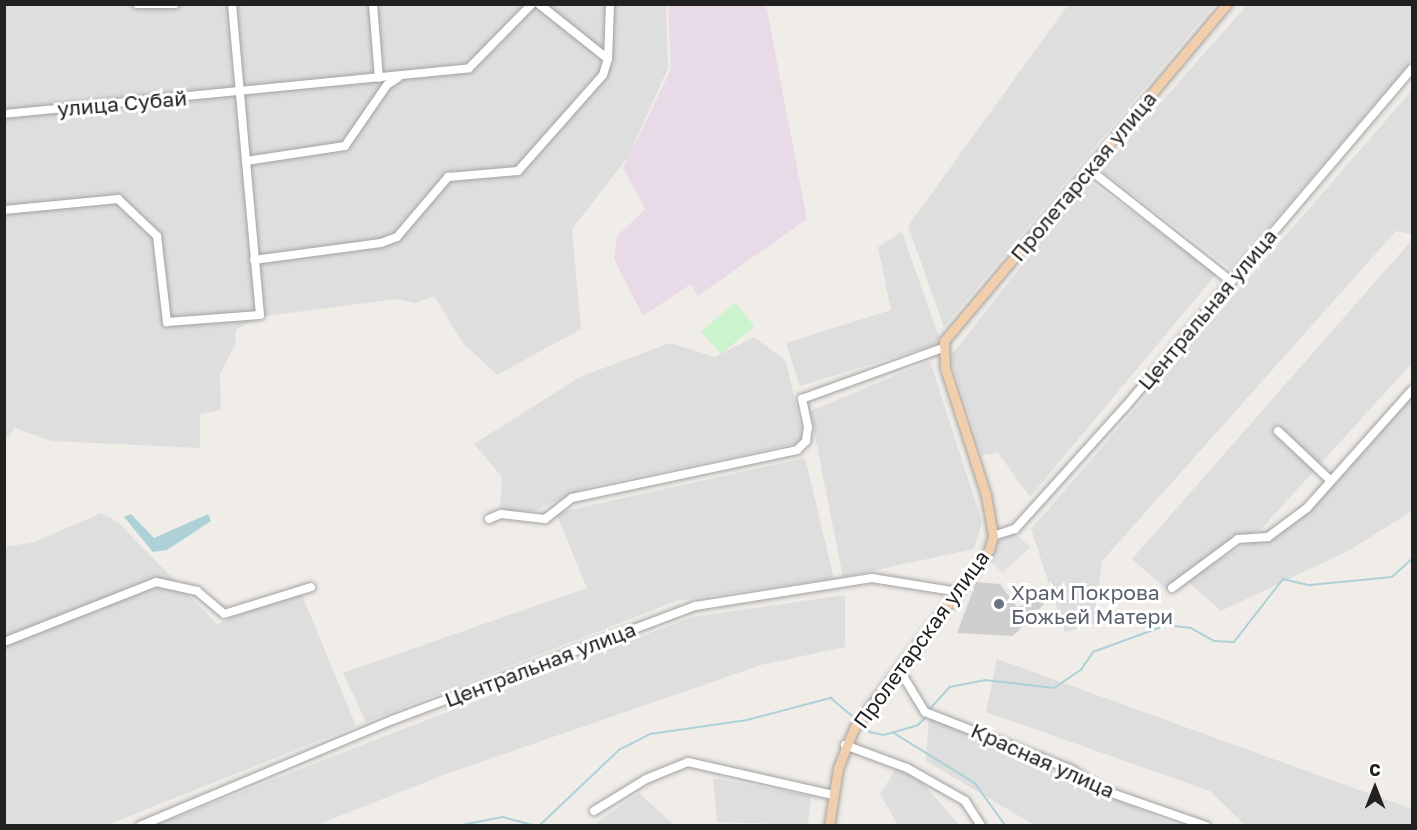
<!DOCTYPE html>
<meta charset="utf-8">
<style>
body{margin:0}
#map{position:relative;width:1417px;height:830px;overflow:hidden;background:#f0ede8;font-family:"Golos Text",sans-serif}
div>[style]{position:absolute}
.residential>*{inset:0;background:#dfdede}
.industrial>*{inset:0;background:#e8dbe7}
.religious>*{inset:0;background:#cfcfcf}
.park>*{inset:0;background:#cbf4cc;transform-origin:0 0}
.parking>*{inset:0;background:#e1e1e1}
.water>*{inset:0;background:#aed1d8}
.stream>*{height:1.5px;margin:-0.75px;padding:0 0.75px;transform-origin:0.75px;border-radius:0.75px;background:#aed1d8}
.roads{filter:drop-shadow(0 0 2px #a2a2a2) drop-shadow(0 0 2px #a2a2a2)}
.minor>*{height:8px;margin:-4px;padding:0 4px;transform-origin:4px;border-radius:4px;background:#fff}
.major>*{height:9px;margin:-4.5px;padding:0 4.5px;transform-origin:4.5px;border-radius:4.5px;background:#f2cfac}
.dots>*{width:16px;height:16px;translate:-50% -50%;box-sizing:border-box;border:3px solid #fff;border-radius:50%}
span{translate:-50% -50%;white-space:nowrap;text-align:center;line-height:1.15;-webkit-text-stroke:6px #fff;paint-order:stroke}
.street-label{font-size:21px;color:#212121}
.worship-label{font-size:21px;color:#5b616d}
.left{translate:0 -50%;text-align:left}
.frame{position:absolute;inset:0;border:6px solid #212121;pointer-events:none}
.north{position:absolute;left:1345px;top:758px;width:60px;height:60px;-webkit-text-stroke:4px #fff;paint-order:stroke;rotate:0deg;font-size:16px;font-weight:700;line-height:24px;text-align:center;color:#212121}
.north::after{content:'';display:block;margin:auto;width:21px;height:27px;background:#212121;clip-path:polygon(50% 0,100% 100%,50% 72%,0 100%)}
</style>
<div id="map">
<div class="residential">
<i style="clip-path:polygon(5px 5px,666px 5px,668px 68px,628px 157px,572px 229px,581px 329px,497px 375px,463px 343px,434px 296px,415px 303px,397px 299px,258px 317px,236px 330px,235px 345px,220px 374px,221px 410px,200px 414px,200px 448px,52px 441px,15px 428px,5px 441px)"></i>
<i style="clip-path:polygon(1068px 5px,1214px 5px,944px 327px,908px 226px)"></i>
<i style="clip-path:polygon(1247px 5px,1412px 5px,1412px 61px,1232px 270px,1101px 170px)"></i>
<i style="clip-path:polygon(1412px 90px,1412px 234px,1396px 231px,1102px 561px,1094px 624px,1065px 632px,1031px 529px)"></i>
<i style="clip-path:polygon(1088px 181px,1218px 272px,1030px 497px,998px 453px,982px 455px,950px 357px)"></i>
<i style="clip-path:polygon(902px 232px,941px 343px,800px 386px,786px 343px,891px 310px,878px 247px)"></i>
<i style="clip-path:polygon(1412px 240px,1412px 363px,1262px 528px,1167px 590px,1132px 559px)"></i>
<i style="clip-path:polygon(754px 337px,786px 361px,804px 442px,587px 487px,535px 511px,500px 511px,502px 477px,474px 444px,580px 377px,670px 343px,715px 357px)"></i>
<i style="clip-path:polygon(930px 361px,982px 522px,974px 549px,843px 577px,810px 411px)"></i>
<i style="clip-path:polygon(1412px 396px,1412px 511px,1348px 551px,1221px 611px,1186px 580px,1252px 540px,1266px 543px,1309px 510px)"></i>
<i style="clip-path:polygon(805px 458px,834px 578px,676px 601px,366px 722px,343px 673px,587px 588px,556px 513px)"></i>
<i style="clip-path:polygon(101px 513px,118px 522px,217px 624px,300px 590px,356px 726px,107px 825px,5px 826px,5px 547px,34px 542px)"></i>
<i style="clip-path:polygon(845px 595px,845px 647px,761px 665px,446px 774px,317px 825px,156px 825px,692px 617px)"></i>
<i style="clip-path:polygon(997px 659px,1412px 809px,1412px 825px,1245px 825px,1210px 791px,986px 712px)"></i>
<i style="clip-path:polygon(929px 716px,1175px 825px,1034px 825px,926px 761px)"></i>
<i style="clip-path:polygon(902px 759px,959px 825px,898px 825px,880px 794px)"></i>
<i style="clip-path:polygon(713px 778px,811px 796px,808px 825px,717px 822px)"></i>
<i style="clip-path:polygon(639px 793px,674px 825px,593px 825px)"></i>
</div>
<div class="industrial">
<i style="clip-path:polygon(668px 5px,766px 5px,807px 219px,698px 296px,691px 284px,643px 316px,614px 259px,617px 236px,645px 209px,623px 168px,671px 69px)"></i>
</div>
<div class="religious">
<i style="clip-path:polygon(976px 582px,1000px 584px,1017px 607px,1044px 600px,1044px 604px,1013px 636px,957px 633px)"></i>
</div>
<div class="park">
<i style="left:735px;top:303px;width:30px;height:44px;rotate:50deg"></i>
</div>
<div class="parking">
<i style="clip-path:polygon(1014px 533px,1031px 547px,1002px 573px,989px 560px,1003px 535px)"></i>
</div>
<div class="water">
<i style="clip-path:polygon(131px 514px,154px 538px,208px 514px,211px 521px,167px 550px,153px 552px,124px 517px)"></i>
</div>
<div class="stream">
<i style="left:930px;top:709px;width:30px;rotate:-48deg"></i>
<i style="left:950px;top:687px;width:36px;rotate:-11deg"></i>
<i style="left:985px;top:680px;width:69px;rotate:6.6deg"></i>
<i style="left:1054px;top:688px;width:32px;rotate:-34deg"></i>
<i style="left:1081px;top:670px;width:22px;rotate:-56deg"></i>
<i style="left:1093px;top:652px;width:79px;rotate:-20deg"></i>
<i style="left:1167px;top:625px;width:24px;rotate:7deg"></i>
<i style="left:1191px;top:628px;width:26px;rotate:29deg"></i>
<i style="left:1214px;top:641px;width:20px;rotate:3deg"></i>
<i style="left:1234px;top:642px;width:80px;rotate:-52.1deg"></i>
<i style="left:1283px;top:579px;width:28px;rotate:13deg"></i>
<i style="left:1310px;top:585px;width:82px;rotate:-5.6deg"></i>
<i style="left:1392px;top:577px;width:27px;rotate:-42deg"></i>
<i style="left:861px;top:723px;width:13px;rotate:45deg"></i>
<i style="left:870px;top:732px;width:14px;rotate:12deg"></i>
<i style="left:884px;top:735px;width:35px;rotate:-16deg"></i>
<i style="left:918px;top:725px;width:10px;rotate:-45deg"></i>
<i style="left:894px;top:733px;width:95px;rotate:31.7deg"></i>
<i style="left:975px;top:783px;width:53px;rotate:54.2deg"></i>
<i style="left:457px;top:826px;width:47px;rotate:-11.1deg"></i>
<i style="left:503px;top:817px;width:34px;rotate:15deg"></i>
<i style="left:539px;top:826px;width:110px;rotate:-43.5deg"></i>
<i style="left:619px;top:750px;width:35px;rotate:-27deg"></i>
<i style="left:650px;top:734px;width:98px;rotate:-8.2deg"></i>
<i style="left:747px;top:720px;width:87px;rotate:-14.7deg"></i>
<i style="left:831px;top:698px;width:31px;rotate:40deg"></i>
</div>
<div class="roads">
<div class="minor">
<i style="left:137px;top:4px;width:38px"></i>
<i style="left:232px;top:4px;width:158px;rotate:84.9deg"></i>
<i style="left:373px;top:4px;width:74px;rotate:85.4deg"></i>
<i style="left:539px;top:4px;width:88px;rotate:38.6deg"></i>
<i style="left:608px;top:59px;width:55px;rotate:-87.9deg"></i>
<i style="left:4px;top:114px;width:467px;rotate:-5.6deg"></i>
<i style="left:469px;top:68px;width:90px;rotate:-45.5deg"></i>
<i style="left:1089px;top:169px;width:181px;rotate:38.3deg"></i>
<i style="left:4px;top:210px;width:115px;rotate:-5.5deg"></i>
<i style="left:118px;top:199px;width:54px;rotate:43.5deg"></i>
<i style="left:157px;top:236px;width:87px;rotate:83.4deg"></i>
<i style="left:167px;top:322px;width:93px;rotate:-4.3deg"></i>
<i style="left:260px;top:315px;width:155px;rotate:-95.2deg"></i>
<i style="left:246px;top:161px;width:100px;rotate:-8.6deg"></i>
<i style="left:345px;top:146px;width:74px;rotate:-55.5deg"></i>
<i style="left:387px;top:85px;width:14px;rotate:-34deg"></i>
<i style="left:254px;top:260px;width:128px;rotate:-7.6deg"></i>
<i style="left:381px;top:243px;width:17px;rotate:-21deg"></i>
<i style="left:397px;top:237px;width:79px;rotate:-49.6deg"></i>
<i style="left:448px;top:177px;width:70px;rotate:-4.9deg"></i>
<i style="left:518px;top:171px;width:128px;rotate:-48.5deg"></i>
<i style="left:603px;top:75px;width:17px;rotate:-73deg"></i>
<i style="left:1278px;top:431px;width:71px;rotate:43.3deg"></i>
<i style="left:489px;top:519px;width:13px;rotate:-23deg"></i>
<i style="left:501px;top:514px;width:44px;rotate:6.5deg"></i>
<i style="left:545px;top:519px;width:34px;rotate:-38deg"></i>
<i style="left:572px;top:498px;width:230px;rotate:-12deg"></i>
<i style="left:797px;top:450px;width:13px;rotate:-45deg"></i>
<i style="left:806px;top:441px;width:14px;rotate:-82deg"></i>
<i style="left:808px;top:427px;width:29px;rotate:-102deg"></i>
<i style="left:802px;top:399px;width:147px;rotate:-19.9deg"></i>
<i style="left:993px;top:536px;width:23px;rotate:-18deg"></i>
<i style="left:1015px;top:529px;width:164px;rotate:-48deg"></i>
<i style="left:1125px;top:407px;width:443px;rotate:-49.7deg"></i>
<i style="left:1172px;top:588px;width:82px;rotate:-36.6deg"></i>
<i style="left:1238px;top:539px;width:30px;rotate:-4deg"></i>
<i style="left:1268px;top:537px;width:49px;rotate:-36.6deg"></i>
<i style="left:1307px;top:508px;width:158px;rotate:-48.3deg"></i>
<i style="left:4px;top:642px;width:163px;rotate:-21.5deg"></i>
<i style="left:156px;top:582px;width:42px;rotate:12.4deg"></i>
<i style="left:197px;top:591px;width:35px;rotate:40deg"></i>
<i style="left:224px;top:614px;width:91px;rotate:-17.2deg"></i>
<i style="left:900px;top:671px;width:48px;rotate:58.6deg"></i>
<i style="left:925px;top:712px;width:156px;rotate:21.5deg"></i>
<i style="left:1070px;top:769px;width:39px;rotate:32deg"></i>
<i style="left:1103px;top:790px;width:109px;rotate:19.3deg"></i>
<i style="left:845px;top:745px;width:66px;rotate:20.4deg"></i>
<i style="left:907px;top:768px;width:67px;rotate:29.6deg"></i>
<i style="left:965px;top:801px;width:30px;rotate:57deg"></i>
<i style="left:594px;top:811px;width:61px;rotate:-31.6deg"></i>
<i style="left:646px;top:779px;width:45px;rotate:-22deg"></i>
<i style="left:688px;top:762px;width:149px;rotate:12.8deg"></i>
<i style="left:140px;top:826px;width:273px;rotate:-22.8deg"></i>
<i style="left:392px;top:720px;width:324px;rotate:-20.6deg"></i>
<i style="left:695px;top:606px;width:179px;rotate:-9deg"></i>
<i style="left:872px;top:578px;width:87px;rotate:9.2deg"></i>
</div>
<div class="major">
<i style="left:829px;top:826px;width:59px;rotate:-81.2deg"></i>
<i style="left:838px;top:768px;width:43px;rotate:-68.2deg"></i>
<i style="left:854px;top:728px;width:223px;rotate:-52.8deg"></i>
<i style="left:989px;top:550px;width:15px;rotate:-74deg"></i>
<i style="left:993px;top:536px;width:42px;rotate:-99.7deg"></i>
<i style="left:986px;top:495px;width:133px;rotate:-107.9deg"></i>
<i style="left:945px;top:368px;width:27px;rotate:-92deg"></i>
<i style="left:944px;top:341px;width:440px;rotate:-50deg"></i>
</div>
</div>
<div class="dots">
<i style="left:999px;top:604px;background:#6b7280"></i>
</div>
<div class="street-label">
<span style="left:122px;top:103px;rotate:-5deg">улица Субай</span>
<span style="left:1083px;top:176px;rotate:-50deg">Пролетарская улица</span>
<span style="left:1207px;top:309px;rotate:-50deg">Центральная улица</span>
<span style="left:921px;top:639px;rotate:-54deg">Пролетарская улица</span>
<span style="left:540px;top:664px;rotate:-21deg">Центральная улица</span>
<span style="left:1043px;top:760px;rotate:24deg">Красная улица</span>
</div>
<div class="worship-label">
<span class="left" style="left:1011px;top:604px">Храм Покрова<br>Божьей Матери</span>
</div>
<div class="frame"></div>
<div class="north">С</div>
</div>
